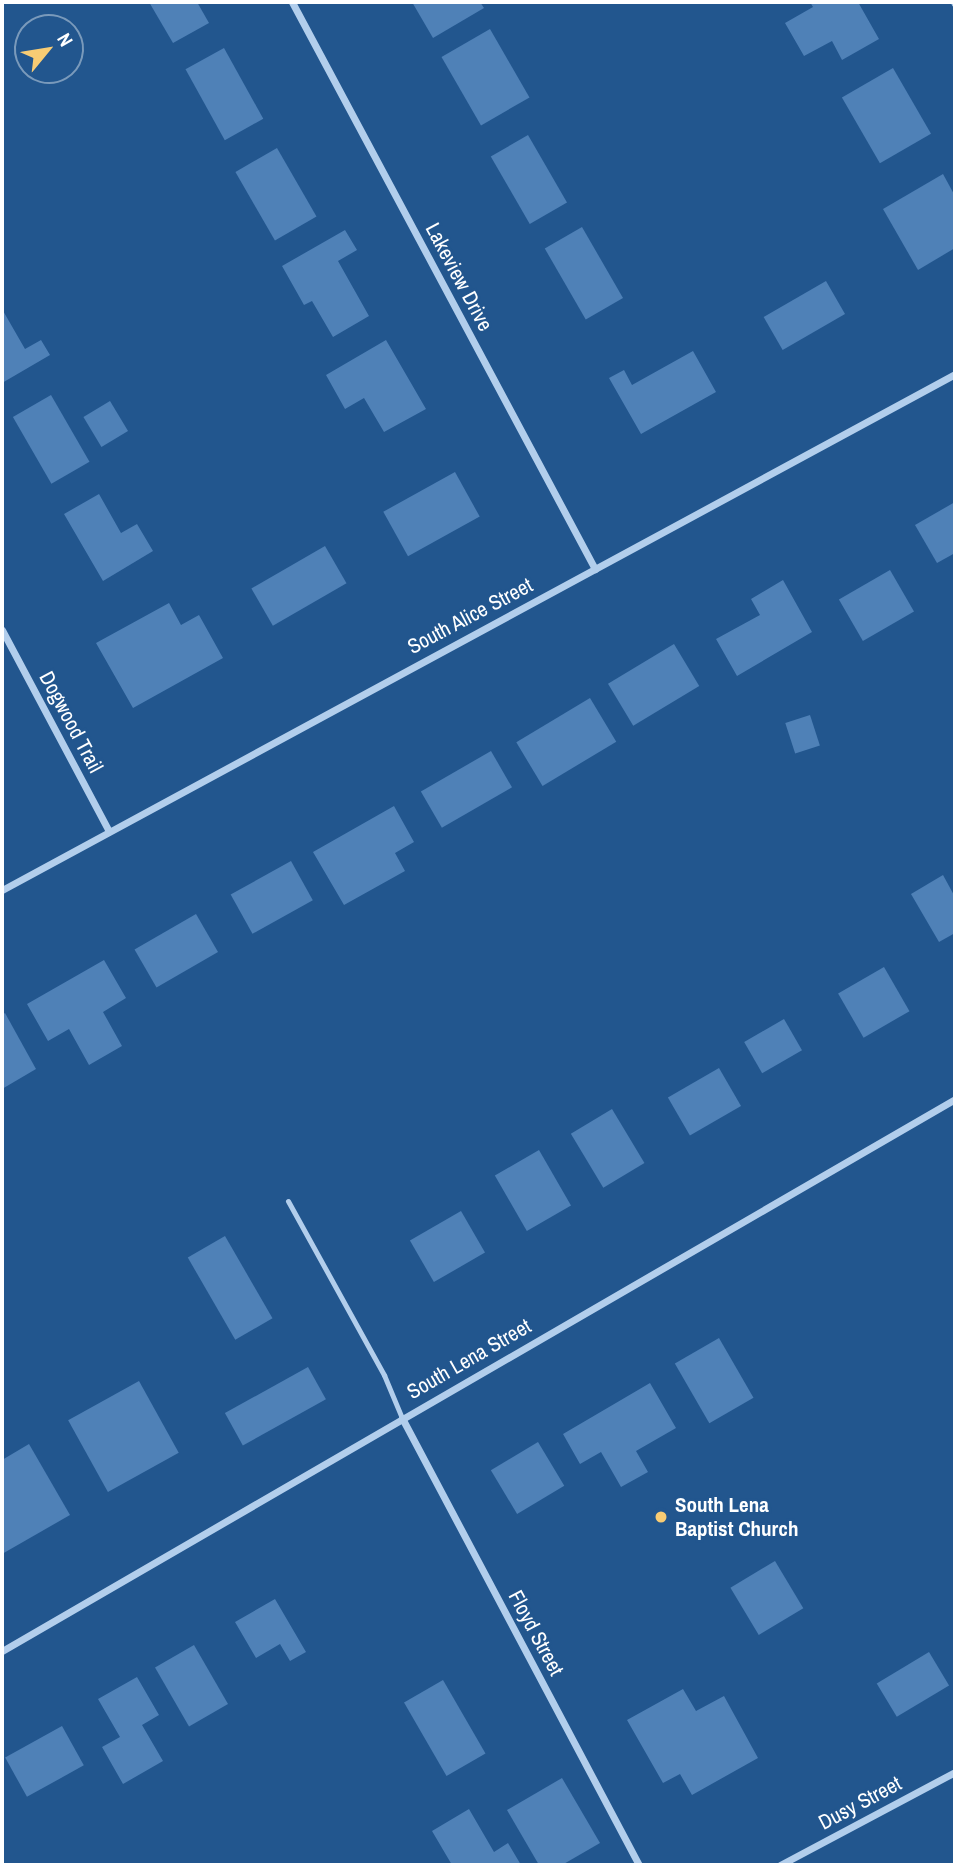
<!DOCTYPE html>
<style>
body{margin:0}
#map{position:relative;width:957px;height:1867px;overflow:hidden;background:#22568e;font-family:"Archivo Narrow",sans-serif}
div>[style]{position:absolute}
.building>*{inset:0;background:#4f81b7;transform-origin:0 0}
.service>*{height:5px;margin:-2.5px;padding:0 2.5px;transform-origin:2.5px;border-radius:2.5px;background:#b2ceec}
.minor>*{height:7px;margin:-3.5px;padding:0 3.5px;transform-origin:3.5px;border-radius:3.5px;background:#b2ceec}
.dots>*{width:19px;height:19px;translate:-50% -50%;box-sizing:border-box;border:4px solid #22568e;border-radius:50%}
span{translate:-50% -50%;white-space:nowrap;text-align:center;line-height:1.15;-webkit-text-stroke:5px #22568e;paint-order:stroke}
.street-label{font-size:21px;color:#fff}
.poi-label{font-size:21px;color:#fff;font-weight:700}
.left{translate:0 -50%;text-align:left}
.frame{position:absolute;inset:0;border:4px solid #fff;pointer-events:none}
.north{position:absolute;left:14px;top:14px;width:70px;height:70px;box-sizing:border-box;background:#22568e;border:2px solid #7a9abb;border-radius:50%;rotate:60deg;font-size:19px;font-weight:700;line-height:28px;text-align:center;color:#fff}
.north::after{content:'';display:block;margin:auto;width:24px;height:32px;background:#f8cc74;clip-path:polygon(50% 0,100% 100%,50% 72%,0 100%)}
</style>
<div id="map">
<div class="building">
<i style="clip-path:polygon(149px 2px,197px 2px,209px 23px,173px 43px)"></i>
<i style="clip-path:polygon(412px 2px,480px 2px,484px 8px,433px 38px)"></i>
<i style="clip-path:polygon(810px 2px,858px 2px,879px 39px,842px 60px,832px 41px,804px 56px,785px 23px,813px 7px)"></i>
<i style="left:490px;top:29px;width:79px;height:56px;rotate:60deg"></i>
<i style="left:224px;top:48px;width:81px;height:44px;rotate:61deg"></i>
<i style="left:893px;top:68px;width:76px;height:59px;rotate:60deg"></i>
<i style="left:528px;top:135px;width:78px;height:43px;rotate:60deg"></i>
<i style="left:277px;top:148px;width:79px;height:48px;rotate:60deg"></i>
<i style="clip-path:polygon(943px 174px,955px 196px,955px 248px,918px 270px,883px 209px)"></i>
<i style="left:582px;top:227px;width:82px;height:43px;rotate:60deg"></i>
<i style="clip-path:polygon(345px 230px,357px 250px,338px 261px,369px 316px,333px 337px,312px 301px,304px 305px,282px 266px)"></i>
<i style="left:826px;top:281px;width:38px;height:72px;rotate:60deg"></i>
<i style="clip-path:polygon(2px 309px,25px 349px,41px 340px,50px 355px,2px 383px)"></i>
<i style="clip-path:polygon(386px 340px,426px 409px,384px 432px,364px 398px,345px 409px,326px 375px)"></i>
<i style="clip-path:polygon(693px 351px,716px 392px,641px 434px,609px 378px,624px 370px,632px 385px)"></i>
<i style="left:51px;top:395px;width:77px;height:44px;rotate:60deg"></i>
<i style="left:110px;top:401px;width:35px;height:31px;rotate:59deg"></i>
<i style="left:455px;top:472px;width:51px;height:82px;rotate:61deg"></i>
<i style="clip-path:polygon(99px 494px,121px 533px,137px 524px,153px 551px,103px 581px,64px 514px)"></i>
<i style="clip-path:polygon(955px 502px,955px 553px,937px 563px,915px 525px)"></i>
<i style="left:325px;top:546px;width:43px;height:85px;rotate:60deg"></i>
<i style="left:890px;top:570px;width:48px;height:59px;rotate:60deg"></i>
<i style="clip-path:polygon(783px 580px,812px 632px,737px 676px,716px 639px,760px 615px,751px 599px)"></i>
<i style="clip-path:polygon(169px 603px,181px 625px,199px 615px,223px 658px,133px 708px,96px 643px)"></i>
<i style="left:674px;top:644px;width:49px;height:77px;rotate:59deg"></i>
<i style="left:590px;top:698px;width:51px;height:86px;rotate:59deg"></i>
<i style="left:810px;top:715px;width:32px;height:26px;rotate:72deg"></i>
<i style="left:491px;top:751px;width:42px;height:81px;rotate:60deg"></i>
<i style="clip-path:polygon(394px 806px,414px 842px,395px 853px,405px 871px,344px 905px,313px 852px)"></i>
<i style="left:291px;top:861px;width:45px;height:69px;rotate:61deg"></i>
<i style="clip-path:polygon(943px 875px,955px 897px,955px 933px,939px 942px,911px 894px)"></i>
<i style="left:196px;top:914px;width:44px;height:71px;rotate:60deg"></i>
<i style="clip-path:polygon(104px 960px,126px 998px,103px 1012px,122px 1046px,89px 1065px,69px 1029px,48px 1041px,27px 1004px)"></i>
<i style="left:884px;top:967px;width:51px;height:53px;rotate:60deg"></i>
<i style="clip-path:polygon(5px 1013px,36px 1069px,2px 1089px,2px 1015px)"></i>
<i style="left:784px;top:1019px;width:36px;height:46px;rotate:60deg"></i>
<i style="left:719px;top:1068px;width:44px;height:59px;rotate:60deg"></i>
<i style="left:612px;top:1109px;width:63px;height:48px;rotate:59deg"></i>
<i style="left:539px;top:1150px;width:64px;height:51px;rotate:60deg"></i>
<i style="left:461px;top:1211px;width:48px;height:59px;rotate:60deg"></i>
<i style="left:225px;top:1236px;width:95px;height:43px;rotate:60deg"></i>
<i style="left:719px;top:1338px;width:69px;height:51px;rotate:60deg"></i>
<i style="left:308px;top:1367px;width:37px;height:95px;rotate:61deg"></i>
<i style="left:139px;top:1381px;width:82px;height:81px;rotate:61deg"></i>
<i style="clip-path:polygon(650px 1383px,676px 1428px,636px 1451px,648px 1472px,621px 1487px,601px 1452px,580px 1464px,563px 1434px)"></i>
<i style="left:538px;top:1442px;width:51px;height:55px;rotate:59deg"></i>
<i style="clip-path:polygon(29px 1444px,70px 1515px,2px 1554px,2px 1460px)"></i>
<i style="left:775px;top:1561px;width:55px;height:52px;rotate:59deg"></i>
<i style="clip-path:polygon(275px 1599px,306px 1652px,290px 1661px,280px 1644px,256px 1658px,235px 1622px)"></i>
<i style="left:194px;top:1645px;width:68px;height:45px;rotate:60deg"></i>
<i style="left:929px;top:1652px;width:39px;height:61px;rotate:59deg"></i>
<i style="clip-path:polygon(137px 1677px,159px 1715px,142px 1725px,163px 1761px,123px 1784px,102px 1747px,120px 1737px,98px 1699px)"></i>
<i style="left:443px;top:1680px;width:85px;height:45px;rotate:60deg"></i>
<i style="clip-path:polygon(683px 1689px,696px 1711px,724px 1696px,758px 1758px,692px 1795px,680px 1774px,663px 1783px,627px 1720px)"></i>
<i style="left:62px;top:1726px;width:45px;height:65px;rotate:61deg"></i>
<i style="clip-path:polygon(562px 1778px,600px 1843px,562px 1865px,539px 1865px,507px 1810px)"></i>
<i style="clip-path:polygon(469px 1809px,494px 1852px,508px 1843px,521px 1865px,452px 1865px,432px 1831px)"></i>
</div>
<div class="service">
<i style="left:288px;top:1201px;width:199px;rotate:61.1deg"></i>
<i style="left:384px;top:1375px;width:47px;rotate:67.3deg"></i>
</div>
<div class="minor">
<i style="left:292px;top:2px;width:643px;rotate:61.88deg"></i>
<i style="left:954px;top:2px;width:2px;rotate:63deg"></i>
<i style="left:2px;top:630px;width:228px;rotate:62deg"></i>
<i style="left:2px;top:890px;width:1084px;rotate:-28.43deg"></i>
<i style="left:402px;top:1418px;width:506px;rotate:62.07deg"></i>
<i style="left:2px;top:1651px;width:1101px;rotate:-30.08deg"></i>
<i style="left:780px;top:1865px;width:198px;rotate:-28deg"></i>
</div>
<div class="dots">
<i style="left:661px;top:1517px;background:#f8cc74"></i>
</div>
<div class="street-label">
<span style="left:459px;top:277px;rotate:62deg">Lakeview Drive</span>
<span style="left:470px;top:616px;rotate:-28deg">South Alice Street</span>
<span style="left:71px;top:722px;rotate:62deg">Dogwood Trail</span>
<span style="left:469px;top:1359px;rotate:-30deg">South Lena Street</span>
<span style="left:536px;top:1633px;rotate:62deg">Floyd Street</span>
<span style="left:860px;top:1803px;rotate:-28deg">Dusy Street</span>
</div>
<div class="poi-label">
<span class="left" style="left:675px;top:1517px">South Lena<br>Baptist Church</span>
</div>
<div class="frame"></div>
<div class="north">N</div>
</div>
